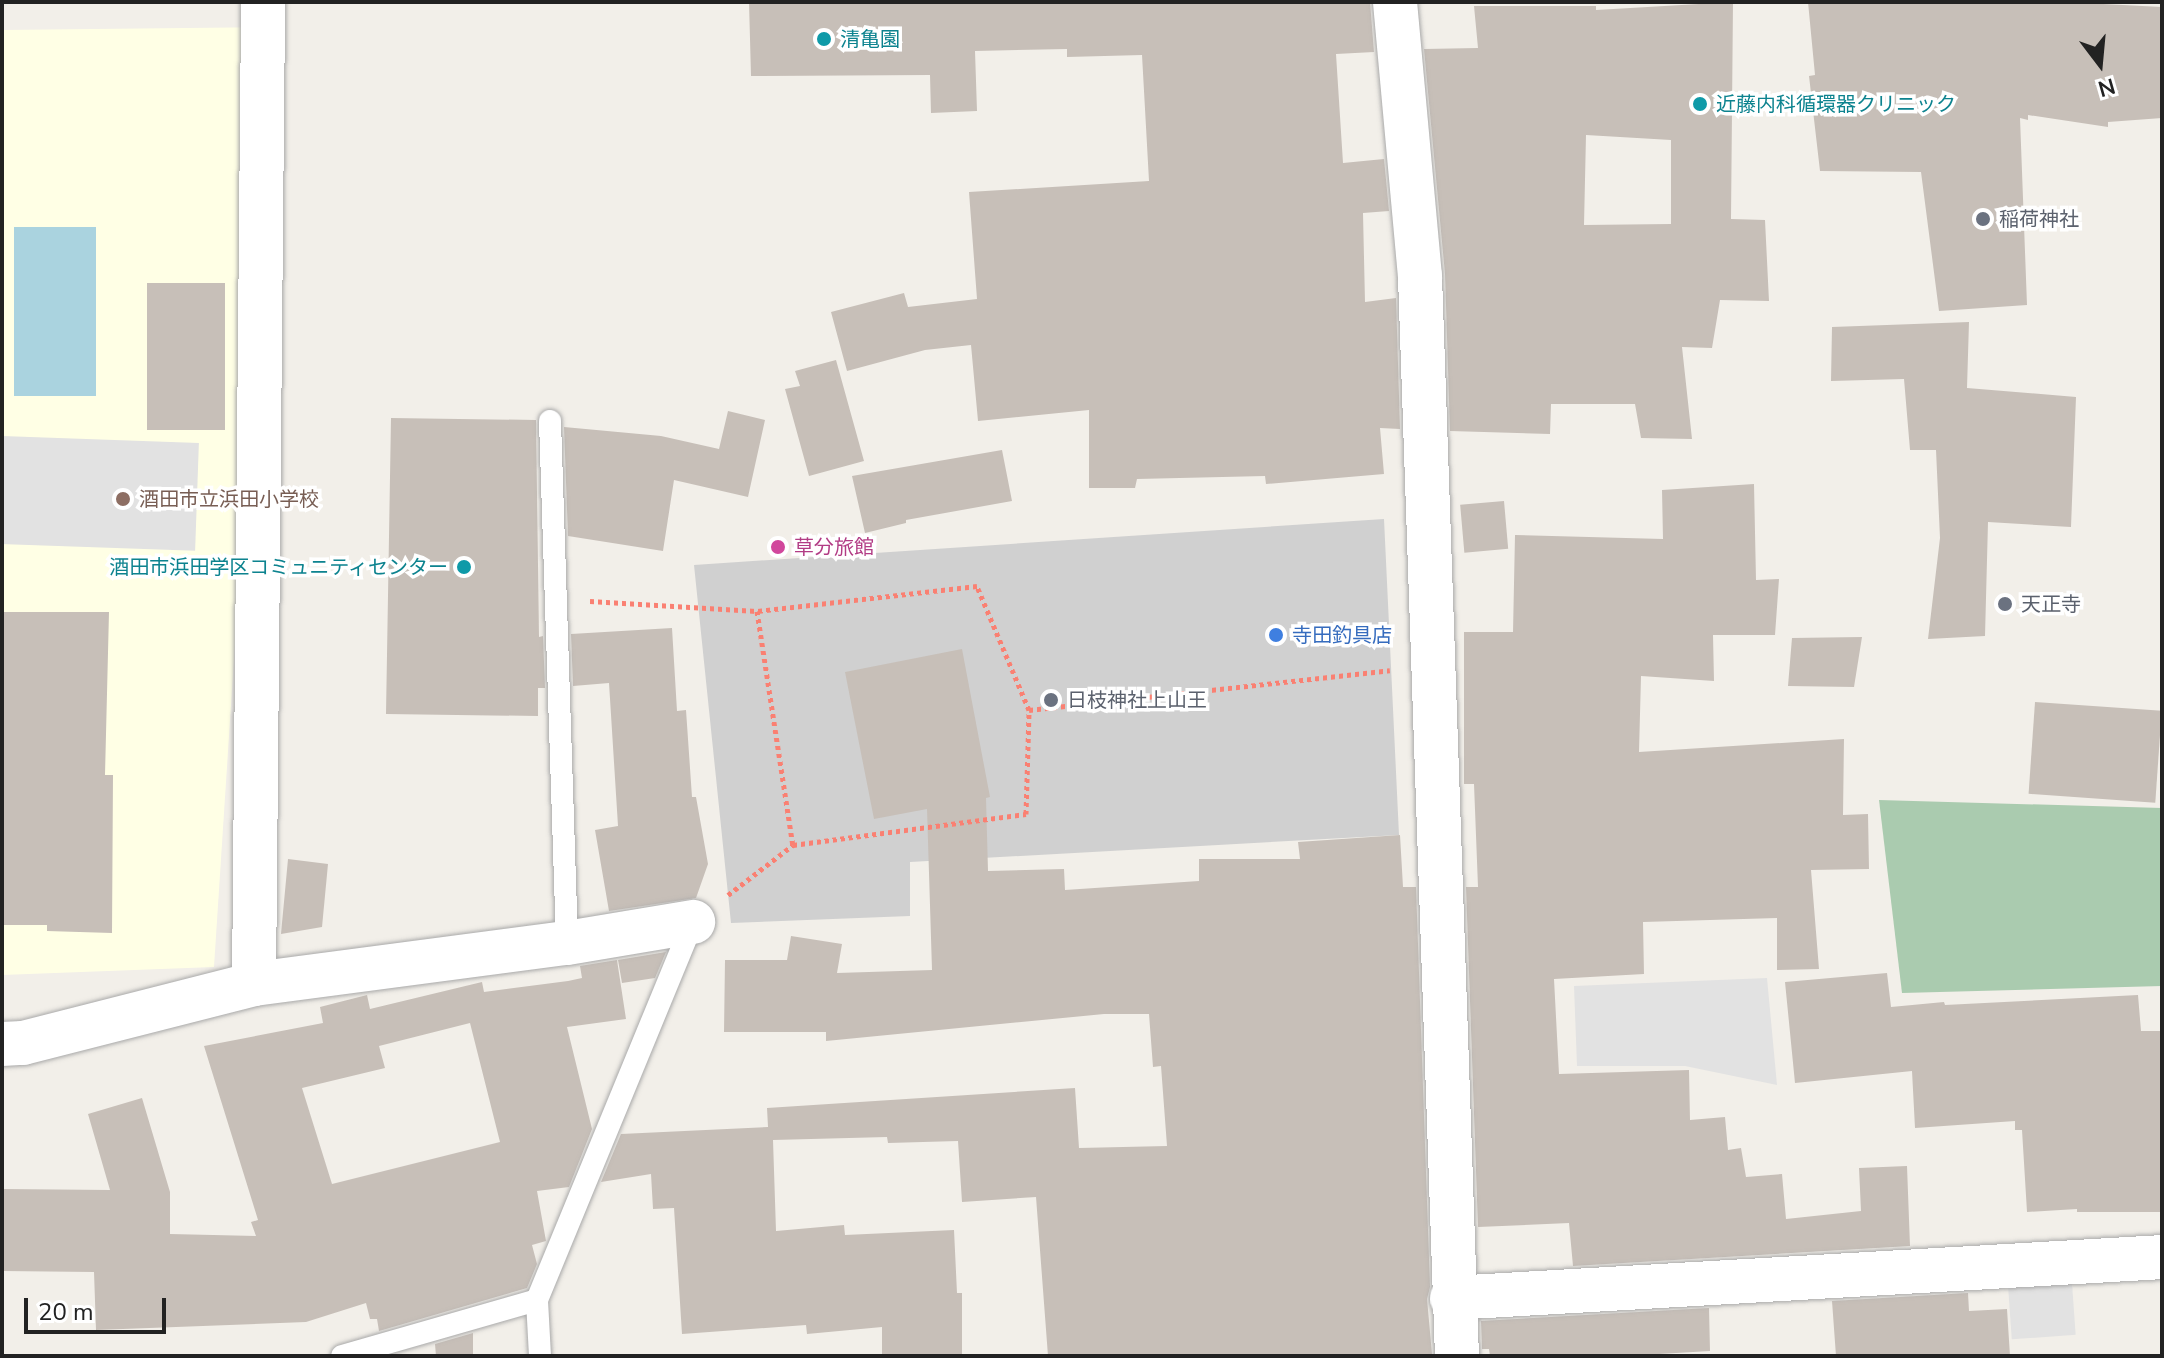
<!DOCTYPE html>
<meta charset="utf-8">
<style>
body{margin:0}
#map{position:relative;width:2164px;height:1358px;overflow:hidden;background:#f2efe9;font-family:"Nunito Sans","Noto Sans JP",sans-serif}
div>[style]{position:absolute}
.education>*{inset:0;background:#ffffe5}
.religious>*{inset:0;background:#d0d0d0}
.cemetery>*{inset:0;background:#aacbaf}
.parking>*{inset:0;background:#e2e2e2;transform-origin:0 0}
.water>*{inset:0;background:#aad3df;transform-origin:0 0}
.building>*{inset:0;background:#c7bfb8;transform-origin:0 0}
.path>*{height:5px;margin-top:-2.5px;transform-origin:0;background:repeating-linear-gradient(90deg,#fa8072 0 4px,transparent 0 8px)}
.roads{filter:drop-shadow(0 0 2px #a9a9a9) drop-shadow(0 0 2px #a9a9a9)}
.lane>*{height:22px;margin:-11px;padding:0 11px;transform-origin:11px;border-radius:11px;background:#fff}
.street>*{height:44px;margin:-22px;padding:0 22px;transform-origin:22px;border-radius:22px;background:#fff}
.dots>*{width:22px;height:22px;translate:-50% -50%;box-sizing:border-box;border:4px solid #fff;border-radius:50%}
span{translate:-50% -50%;white-space:nowrap;text-align:center;line-height:1.15;-webkit-text-stroke:7px #fff;paint-order:stroke}
.culture-label{font-size:20px;color:#0d838f}
.left{translate:0 -50%;text-align:left}
.right{translate:-100% -50%;text-align:right}
.worship-label{font-size:20px;color:#5b616d}
.education-label{font-size:20px;color:#785e54}
.hotel-label{font-size:20px;color:#b23c85}
.shop-label{font-size:20px;color:#366cbe}
.frame{position:absolute;inset:0;border:4px solid #222;pointer-events:none}
.north{position:absolute;left:2060px;top:24px;width:80px;height:80px;-webkit-text-stroke:6px #fff;paint-order:stroke;rotate:164deg;font-size:22px;font-weight:700;line-height:32px;text-align:center;color:#222}
.north::after{content:'';display:block;margin:auto;width:28px;height:36px;background:#222;clip-path:polygon(50% 0,100% 100%,50% 72%,0 100%)}
.scale{position:absolute;left:24px;top:1298px;width:142px;height:36px;box-sizing:border-box;border:4px solid #222;border-top:0;padding-left:10px;font-size:24px;line-height:28px;white-space:nowrap;color:#222;-webkit-text-stroke:6px #fff;paint-order:stroke}
</style>
<div id="map">
<div class="education">
<i style="clip-path:polygon(275px 27px,214px 967px,2px 975px,2px 30px)"></i>
</div>
<div class="religious">
<i style="clip-path:polygon(1384px 519px,1399px 835px,910px 862px,910px 916px,731px 923px,694px 565px)"></i>
</div>
<div class="cemetery">
<i style="clip-path:polygon(1879px 800px,2162px 808px,2162px 986px,1902px 993px)"></i>
</div>
<div class="parking">
<i style="left:2px;top:436px;width:197px;height:108px;rotate:2deg"></i>
<i style="clip-path:polygon(1767px 978px,1777px 1085px,1685px 1066px,1577px 1066px,1574px 986px)"></i>
<i style="left:2072px;top:1283px;width:52px;height:64px;rotate:86deg"></i>
</div>
<div class="water">
<i style="left:14px;top:227px;width:82px;height:169px"></i>
</div>
<div class="building">
<i style="clip-path:polygon(749px 2px,1370px 2px,1374px 52px,1336px 54px,1343px 163px,1384px 159px,1389px 211px,1363px 213px,1365px 302px,1396px 298px,1400px 429px,1380px 428px,1384px 474px,1266px 484px,1265px 476px,1137px 479px,1135px 488px,1089px 488px,1089px 410px,978px 421px,971px 345px,925px 350px,847px 371px,831px 312px,904px 293px,908px 307px,977px 299px,969px 192px,1149px 181px,1142px 55px,1067px 57px,1067px 49px,975px 51px,977px 111px,931px 113px,930px 75px,751px 76px)"></i>
<i style="clip-path:polygon(evenodd,1733px 2px,1731px 219px,1765px 220px,1769px 301px,1720px 300px,1712px 348px,1682px 347px,1692px 439px,1641px 438px,1635px 404px,1551px 404px,1550px 434px,1450px 431px,1445px 274px,1424px 49px,1478px 48px,1474px 6px,1596px 6px,1596px 10px,1733px 2px,1586px 135px,1671px 140px,1671px 224px,1584px 225px,1586px 135px)"></i>
<i style="clip-path:polygon(1808px 2px,2064px 2px,2162px 7px,2162px 118px,2108px 122px,2108px 127px,2028px 115px,2028px 120px,2020px 118px,2027px 305px,1939px 311px,1921px 172px,1820px 171px,1809px 76px,1815px 75px)"></i>
<i style="left:147px;top:283px;width:78px;height:147px"></i>
<i style="clip-path:polygon(1969px 322px,1967px 388px,2076px 397px,2071px 527px,1988px 522px,1985px 636px,1928px 639px,1940px 538px,1936px 450px,1910px 450px,1904px 379px,1831px 381px,1832px 327px)"></i>
<i style="clip-path:polygon(836px 360px,864px 461px,809px 476px,785px 389px,800px 386px,795px 371px)"></i>
<i style="clip-path:polygon(728px 411px,765px 420px,748px 497px,674px 480px,663px 551px,568px 536px,564px 427px,661px 436px,719px 449px)"></i>
<i style="clip-path:polygon(391px 418px,536px 420px,539px 637px,543px 636px,545px 688px,538px 688px,538px 716px,386px 714px)"></i>
<i style="clip-path:polygon(1002px 450px,1012px 501px,906px 520px,906px 523px,865px 533px,852px 476px)"></i>
<i style="clip-path:polygon(1754px 484px,1756px 580px,1779px 579px,1775px 635px,1713px 635px,1714px 681px,1641px 676px,1639px 752px,1844px 739px,1843px 815px,1868px 814px,1869px 869px,1811px 870px,1819px 969px,1777px 970px,1777px 918px,1643px 922px,1644px 974px,1554px 979px,1559px 1074px,1689px 1070px,1690px 1120px,1725px 1117px,1728px 1150px,1741px 1148px,1746px 1177px,1782px 1174px,1786px 1219px,1861px 1211px,1859px 1168px,1907px 1166px,1910px 1246px,1573px 1266px,1569px 1223px,1478px 1227px,1466px 887px,1478px 887px,1474px 784px,1464px 784px,1464px 632px,1513px 632px,1515px 535px,1663px 539px,1662px 490px)"></i>
<i style="left:1504px;top:501px;width:48px;height:44px;rotate:85deg"></i>
<i style="clip-path:polygon(2px 612px,109px 612px,105px 775px,113px 775px,112px 933px,47px 931px,47px 925px,2px 925px)"></i>
<i style="clip-path:polygon(672px 628px,677px 711px,686px 710px,692px 797px,696px 797px,708px 864px,696px 898px,609px 911px,595px 830px,618px 826px,609px 683px,573px 686px,571px 634px)"></i>
<i style="clip-path:polygon(1862px 637px,1854px 687px,1788px 686px,1792px 638px)"></i>
<i style="clip-path:polygon(962px 649px,990px 797px,986px 798px,988px 871px,1064px 869px,1065px 890px,1199px 881px,1199px 859px,1300px 859px,1298px 842px,1400px 835px,1403px 887px,1416px 887px,1430px 1287px,1427px 1299px,1432px 1354px,1048px 1356px,1036px 1197px,962px 1202px,958px 1141px,888px 1143px,887px 1137px,773px 1140px,776px 1231px,844px 1225px,845px 1235px,954px 1230px,957px 1293px,962px 1293px,962px 1356px,882px 1356px,882px 1327px,807px 1334px,806px 1325px,682px 1334px,674px 1208px,653px 1209px,651px 1174px,601px 1182px,621px 1134px,768px 1127px,767px 1108px,1075px 1088px,1079px 1148px,1167px 1146px,1161px 1066px,1153px 1067px,1149px 1014px,1104px 1014px,826px 1041px,826px 1032px,724px 1032px,725px 960px,787px 960px,791px 936px,842px 944px,837px 973px,932px 970px,927px 809px,874px 819px,845px 672px)"></i>
<i style="left:2035px;top:702px;width:127px;height:92px;rotate:4deg"></i>
<i style="clip-path:polygon(288px 859px,328px 864px,322px 927px,281px 934px)"></i>
<i style="clip-path:polygon(666px 952px,655px 978px,622px 983px,618px 960px)"></i>
<i style="clip-path:polygon(evenodd,617px 960px,626px 1019px,567px 1027px,592px 1129px,569px 1187px,537px 1191px,546px 1241px,532px 1245px,537px 1264px,527px 1288px,379px 1331px,377px 1319px,370px 1319px,366px 1303px,306px 1322px,96px 1330px,94px 1272px,2px 1271px,2px 1189px,110px 1190px,88px 1114px,142px 1098px,170px 1192px,170px 1234px,256px 1236px,251px 1222px,258px 1220px,204px 1046px,323px 1023px,320px 1007px,367px 995px,370px 1009px,482px 982px,484px 992px,568px 981px,582px 978px,580px 966px,617px 960px,470px 1023px,500px 1142px,332px 1184px,302px 1088px,385px 1068px,379px 1046px,470px 1023px)"></i>
<i style="clip-path:polygon(1887px 973px,1891px 1007px,1944px 1002px,1945px 1005px,2138px 995px,2141px 1031px,2162px 1031px,2162px 1212px,2077px 1212px,2077px 1209px,2027px 1212px,2022px 1130px,2015px 1130px,2015px 1121px,1915px 1128px,1912px 1071px,1795px 1083px,1785px 982px)"></i>
<i style="clip-path:polygon(1968px 1293px,1969px 1311px,2007px 1309px,2010px 1356px,1836px 1356px,1832px 1301px)"></i>
<i style="clip-path:polygon(1709px 1308px,1710px 1351px,1625px 1356px,1490px 1356px,1489px 1349px,1482px 1349px,1481px 1321px)"></i>
<i style="clip-path:polygon(473px 1333px,473px 1356px,436px 1356px,435px 1344px)"></i>
</div>
<div class="path">
<i style="left:590px;top:601px;width:167px;rotate:3.4deg"></i>
<i style="left:1029px;top:710px;width:363px;rotate:-6.3deg"></i>
<i style="left:728px;top:895px;width:82px;rotate:-37.6deg"></i>
<i style="left:793px;top:845px;width:235px;rotate:-7.6deg"></i>
<i style="left:1026px;top:814px;width:104px;rotate:-88.3deg"></i>
<i style="left:1029px;top:710px;width:134px;rotate:-112.8deg"></i>
<i style="left:977px;top:586px;width:221px;rotate:173.5deg"></i>
<i style="left:757px;top:611px;width:237px;rotate:81.3deg"></i>
</div>
<div class="roads">
<div class="lane">
<i style="left:550px;top:421px;width:522px;rotate:88.13deg"></i>
<i style="left:342px;top:1356px;width:203px;rotate:-16deg"></i>
<i style="left:540px;top:1356px;width:56px;rotate:-93.1deg"></i>
<i style="left:537px;top:1300px;width:409px;rotate:-67.6deg"></i>
</div>
<div class="street">
<i style="left:1395px;top:2px;width:275px;rotate:84.8deg"></i>
<i style="left:1420px;top:276px;width:1081px;rotate:88.04deg"></i>
<i style="left:254px;top:984px;width:316px;rotate:-7.5deg"></i>
<i style="left:567px;top:943px;width:128px;rotate:-9.5deg"></i>
<i style="left:2px;top:1044px;width:21px;rotate:-3deg"></i>
<i style="left:23px;top:1043px;width:238px;rotate:-14.3deg"></i>
<i style="left:254px;top:984px;width:982px;rotate:-89.47deg"></i>
<i style="left:1452px;top:1298px;width:711px;rotate:-3.3deg"></i>
</div>
</div>
<div class="dots">
<i style="left:824px;top:39px;background:#0f9aa8"></i>
<i style="left:1700px;top:104px;background:#0f9aa8"></i>
<i style="left:1983px;top:219px;background:#6b7280"></i>
<i style="left:123px;top:499px;background:#8d6e63"></i>
<i style="left:778px;top:547px;background:#d1479c"></i>
<i style="left:464px;top:567px;background:#0f9aa8"></i>
<i style="left:2005px;top:604px;background:#6b7280"></i>
<i style="left:1276px;top:635px;background:#3f7fe0"></i>
<i style="left:1051px;top:700px;background:#6b7280"></i>
</div>
<div class="culture-label">
<span class="left" style="left:840px;top:39px">清亀園</span>
<span class="left" style="left:1716px;top:104px">近藤内科循環器クリニック</span>
<span class="right" style="left:448px;top:567px">酒田市浜田学区コミュニティセンター</span>
</div>
<div class="worship-label">
<span class="left" style="left:1999px;top:219px">稲荷神社</span>
<span class="left" style="left:2021px;top:604px">天正寺</span>
<span class="left" style="left:1067px;top:700px">日枝神社上山王</span>
</div>
<div class="education-label">
<span class="left" style="left:139px;top:499px">酒田市立浜田小学校</span>
</div>
<div class="hotel-label">
<span class="left" style="left:794px;top:547px">草分旅館</span>
</div>
<div class="shop-label">
<span class="left" style="left:1292px;top:635px">寺田釣具店</span>
</div>
<div class="frame"></div>
<div class="north">N</div>
<div class="scale">20 m</div>
</div>
